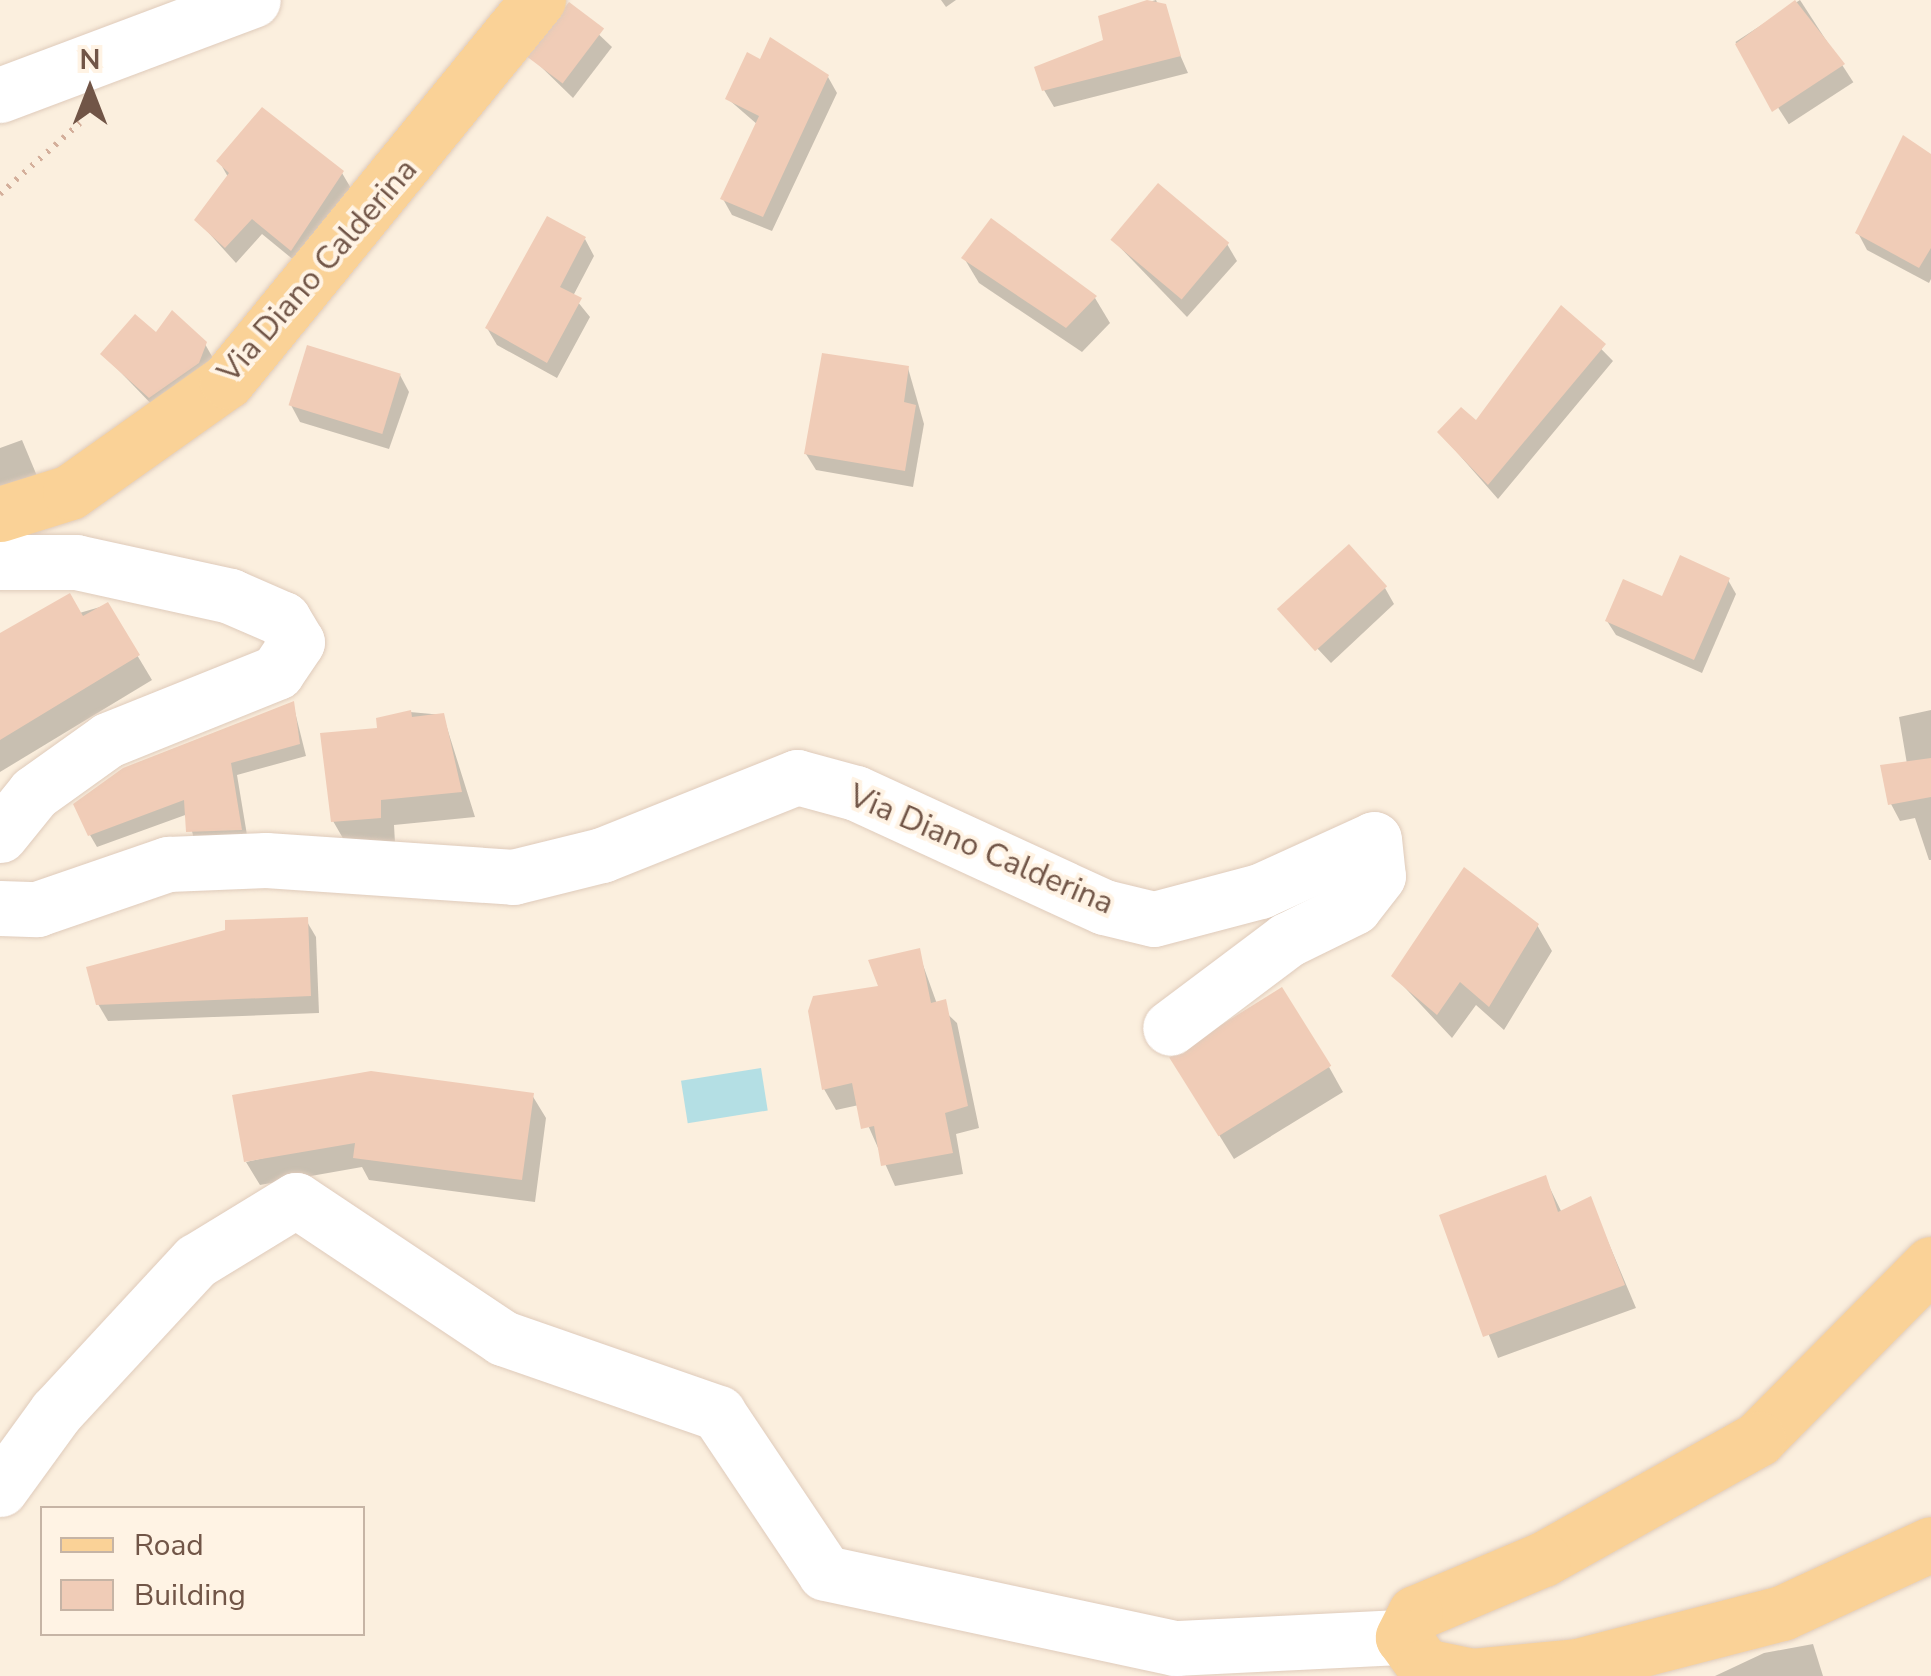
<!DOCTYPE html>
<style>
body{margin:0}
#map{position:relative;width:1931px;height:1676px;overflow:hidden;background:#fbefde;font-family:"Nunito Sans",sans-serif}
div>[style]{position:absolute}
.water>*{inset:0;background:#b4dfe4;transform-origin:0 0}
.shadow>*{inset:0;background:#0003;transform-origin:0 0}
.building>*{inset:0;background:#f0ccb7;transform-origin:0 0}
.path>*{height:6px;margin-top:-3px;transform-origin:0;background:repeating-linear-gradient(90deg,#d4af9b 0 2.5px,transparent 0 10.5px)}
.roads{filter:drop-shadow(0 0 2px #dfcbbb) drop-shadow(0 0 2px #dfcbbb)}
.minor>*{height:55px;margin:-27.5px;padding:0 27.5px;transform-origin:27.5px;border-radius:27.5px;background:#fff}
.major>*{height:55px;margin:-27.5px;padding:0 27.5px;transform-origin:27.5px;border-radius:27.5px;background:#fad297}
span{translate:-50% -50%;white-space:nowrap;text-align:center;line-height:1.15;-webkit-text-stroke:8px #fff3e4;paint-order:stroke}
.street-label{font-size:32px;color:#715547}
.legend{position:absolute;left:40px;top:1506px;width:325px;height:130px;box-sizing:border-box;background:#fff3e4;border:2px solid #c6b4a5;margin:0;padding:12px 18px;list-style:none;font-size:30px;color:#715547}
.legend li{display:flex;align-items:center;gap:20px;height:50px}
.legend b{width:50px;border:2px solid #c6b4a5}
.north{position:absolute;left:40px;top:40px;width:100px;height:100px;-webkit-text-stroke:8px #fff3e4;paint-order:stroke;rotate:0deg;font-size:28px;font-weight:700;line-height:40px;text-align:center;color:#715547}
.north::after{content:'';display:block;margin:auto;width:35px;height:45px;background:#715547;clip-path:polygon(50% 0,100% 100%,50% 72%,0 100%)}
</style>
<div id="map">
<div class="water">
<i style="left:761px;top:1068px;width:43px;height:81px;rotate:81deg"></i>
</div>
<div class="shadow">
<i style="clip-path:polygon(941px 0,956px 0,946px 7px)"></i>
<i style="clip-path:polygon(1156px 0,1188px 73px,1054px 107px,1044px 90px,1106px 42px,1100px 17px)"></i>
<i style="left:1800px;top:0;width:98px;height:77px;rotate:57deg"></i>
<i style="clip-path:polygon(569px 6px,612px 47px,573px 98px,533px 59px)"></i>
<i style="clip-path:polygon(761px 62px,828px 77px,837px 93px,772px 231px,732px 215px,723px 199px,758px 125px,728px 99px)"></i>
<i style="clip-path:polygon(1931px 157px,1931px 279px,1929px 283px,1867px 250px,1858px 233px)"></i>
<i style="clip-path:polygon(219px 161px,342px 173px,352px 190px,301px 266px,262px 234px,236px 263px,197px 220px,228px 177px)"></i>
<i style="clip-path:polygon(585px 239px,594px 256px,573px 296px,590px 317px,557px 378px,497px 345px,487px 328px)"></i>
<i style="clip-path:polygon(1112px 239px,1227px 244px,1237px 261px,1187px 317px)"></i>
<i style="clip-path:polygon(964px 258px,1095px 298px,1110px 323px,1082px 352px,979px 283px)"></i>
<i style="clip-path:polygon(1561px 308px,1613px 361px,1498px 499px,1440px 433px,1477px 424px)"></i>
<i style="clip-path:polygon(157px 335px,205px 344px,214px 360px,159px 412px,103px 354px)"></i>
<i style="clip-path:polygon(908px 368px,924px 424px,913px 487px,816px 470px,806px 454px)"></i>
<i style="clip-path:polygon(400px 375px,409px 392px,389px 449px,300px 422px,291px 405px)"></i>
<i style="clip-path:polygon(22px 440px,42px 488px,0 501px,0 448px)"></i>
<i style="clip-path:polygon(1728px 580px,1736px 594px,1702px 673px,1616px 635px,1607px 621px)"></i>
<i style="clip-path:polygon(1385px 588px,1394px 604px,1331px 663px,1285px 614px)"></i>
<i style="clip-path:polygon(107px 605px,152px 680px,0 772px,0 636px)"></i>
<i style="clip-path:polygon(293px 704px,306px 756px,237px 775px,248px 841px,195px 844px,188px 814px,97px 847px,90px 835px)"></i>
<i style="clip-path:polygon(1931px 710px,1931px 860px,1929px 860px,1915px 818px,1900px 821px,1891px 804px,1907px 764px,1899px 717px)"></i>
<i style="clip-path:polygon(410px 712px,443px 715px,475px 817px,394px 825px,395px 843px,348px 847px,333px 821px,379px 730px)"></i>
<i style="clip-path:polygon(306px 920px,316px 937px,319px 1013px,108px 1021px,98px 1004px,228px 932px)"></i>
<i style="clip-path:polygon(1537px 925px,1552px 951px,1504px 1030px,1476px 1005px,1452px 1038px,1394px 976px)"></i>
<i style="clip-path:polygon(918px 951px,937px 1004px,957px 1023px,979px 1128px,956px 1134px,963px 1174px,895px 1186px,859px 1105px,836px 1110px,824px 1089px,882px 988px)"></i>
<i style="clip-path:polygon(1329px 1067px,1343px 1092px,1234px 1159px,1191px 1090px)"></i>
<i style="clip-path:polygon(532px 1095px,546px 1118px,535px 1202px,369px 1180px,362px 1167px,260px 1185px,246px 1162px)"></i>
<i style="clip-path:polygon(1545px 1178px,1562px 1213px,1590px 1199px,1636px 1308px,1498px 1358px,1442px 1217px)"></i>
<i style="clip-path:polygon(1813px 1644px,1823px 1676px,1715px 1676px,1764px 1653px)"></i>
</div>
<div class="building">
<i style="clip-path:polygon(1147px 0,1166px 4px,1181px 56px,1042px 91px,1034px 67px,1103px 40px,1098px 16px)"></i>
<i style="clip-path:polygon(1795px 0,1845px 64px,1772px 112px,1735px 44px)"></i>
<i style="left:569px;top:2px;width:44px;height:69px;rotate:37deg"></i>
<i style="clip-path:polygon(770px 37px,829px 75px,763px 217px,720px 199px,759px 116px,725px 99px,747px 52px,760px 59px)"></i>
<i style="clip-path:polygon(262px 107px,344px 171px,291px 251px,252px 219px,225px 248px,194px 220px,229px 173px,216px 161px)"></i>
<i style="clip-path:polygon(1903px 135px,1931px 154px,1931px 248px,1919px 268px,1855px 233px)"></i>
<i style="left:1158px;top:183px;width:93px;height:74px;rotate:40deg"></i>
<i style="clip-path:polygon(547px 216px,586px 237px,560px 287px,582px 298px,547px 363px,485px 328px)"></i>
<i style="clip-path:polygon(991px 218px,1097px 296px,1066px 328px,961px 258px)"></i>
<i style="clip-path:polygon(1561px 305px,1606px 344px,1488px 485px,1437px 432px,1461px 407px,1476px 420px)"></i>
<i style="clip-path:polygon(172px 310px,207px 342px,199px 363px,149px 398px,100px 354px,135px 314px,156px 332px)"></i>
<i style="left:307px;top:345px;width:98px;height:63px;rotate:17deg"></i>
<i style="clip-path:polygon(822px 353px,909px 366px,904px 402px,916px 405px,905px 471px,804px 454px)"></i>
<i style="left:1349px;top:544px;width:57px;height:97px;rotate:48deg"></i>
<i style="clip-path:polygon(1680px 555px,1730px 578px,1694px 660px,1605px 621px,1623px 579px,1662px 596px)"></i>
<i style="clip-path:polygon(70px 593px,83px 616px,108px 602px,140px 655px,0 740px,0 633px)"></i>
<i style="clip-path:polygon(294px 701px,300px 744px,231px 763px,242px 830px,186px 832px,184px 800px,88px 836px,73px 804px,123px 768px)"></i>
<i style="clip-path:polygon(411px 710px,412px 717px,444px 713px,462px 792px,381px 800px,381px 818px,331px 822px,320px 733px,377px 728px,376px 718px)"></i>
<i style="clip-path:polygon(1931px 758px,1931px 797px,1888px 805px,1880px 765px)"></i>
<i style="clip-path:polygon(1464px 867px,1539px 924px,1489px 1007px,1460px 982px,1437px 1015px,1391px 976px)"></i>
<i style="clip-path:polygon(308px 917px,311px 996px,96px 1005px,86px 967px,225px 930px,225px 920px)"></i>
<i style="clip-path:polygon(920px 948px,931px 1003px,946px 999px,968px 1106px,945px 1113px,953px 1153px,881px 1166px,874px 1126px,861px 1129px,852px 1083px,822px 1090px,808px 1011px,813px 996px,878px 986px,868px 960px)"></i>
<i style="left:1282px;top:987px;width:93px;height:133px;rotate:58deg"></i>
<i style="clip-path:polygon(371px 1071px,534px 1093px,522px 1180px,353px 1158px,355px 1143px,244px 1162px,232px 1095px)"></i>
<i style="clip-path:polygon(1546px 1175px,1558px 1212px,1591px 1196px,1625px 1285px,1483px 1337px,1439px 1215px)"></i>
</div>
<div class="path">
<i style="left:0;top:194px;width:107px;rotate:-41.6deg"></i>
</div>
<div class="roads">
<div class="minor">
<i style="left:0;top:95px;width:270px;rotate:-20.6deg"></i>
<i style="left:0;top:562px;width:76px"></i>
<i style="left:76px;top:562px;width:158px;rotate:12.4deg"></i>
<i style="left:230px;top:596px;width:58px;rotate:23.5deg"></i>
<i style="left:283px;top:619px;width:27px;rotate:59deg"></i>
<i style="left:297px;top:642px;width:36px;rotate:124deg"></i>
<i style="left:277px;top:672px;width:182px;rotate:158.1deg"></i>
<i style="left:108px;top:740px;width:91px;rotate:144.4deg"></i>
<i style="left:34px;top:793px;width:54px;rotate:129deg"></i>
<i style="left:0;top:908px;width:37px;rotate:2deg"></i>
<i style="left:37px;top:909px;width:139px;rotate:-19deg"></i>
<i style="left:168px;top:864px;width:98px;rotate:-2.3deg"></i>
<i style="left:266px;top:860px;width:248px;rotate:3.9deg"></i>
<i style="left:513px;top:877px;width:92px;rotate:-13.9deg"></i>
<i style="left:602px;top:855px;width:210px;rotate:-21.8deg"></i>
<i style="left:797px;top:777px;width:61px;rotate:15.2deg"></i>
<i style="left:856px;top:793px;width:273px;rotate:24.7deg"></i>
<i style="left:1104px;top:907px;width:51px;rotate:13.5deg"></i>
<i style="left:1154px;top:919px;width:110px;rotate:-14.8deg"></i>
<i style="left:1260px;top:891px;width:125px;rotate:-24.5deg"></i>
<i style="left:1374px;top:839px;width:37px;rotate:84deg"></i>
<i style="left:1378px;top:876px;width:39px;rotate:128deg"></i>
<i style="left:1354px;top:907px;width:75px;rotate:153.8deg"></i>
<i style="left:1287px;top:940px;width:146px;rotate:143.1deg"></i>
<i style="left:0;top:1489px;width:95px;rotate:-54deg"></i>
<i style="left:56px;top:1412px;width:206px;rotate:-47.2deg"></i>
<i style="left:196px;top:1261px;width:117px;rotate:-31.4deg"></i>
<i style="left:296px;top:1200px;width:249px;rotate:33.7deg"></i>
<i style="left:503px;top:1338px;width:228px;rotate:19.2deg"></i>
<i style="left:718px;top:1413px;width:192px;rotate:56.2deg"></i>
<i style="left:825px;top:1573px;width:359px;rotate:12.1deg"></i>
<i style="left:1176px;top:1648px;width:227px;rotate:-2.8deg"></i>
</div>
<div class="major">
<i style="left:0;top:514px;width:73px;rotate:-17.4deg"></i>
<i style="left:70px;top:492px;width:192px;rotate:-35.3deg"></i>
<i style="left:227px;top:381px;width:492px;rotate:-50.8deg"></i>
<i style="left:1931px;top:1264px;width:246px;rotate:134.7deg"></i>
<i style="left:1758px;top:1439px;width:246px;rotate:150.8deg"></i>
<i style="left:1543px;top:1559px;width:139px;rotate:157.1deg"></i>
<i style="left:1415px;top:1613px;width:27px;rotate:117deg"></i>
<i style="left:1403px;top:1637px;width:36px;rotate:54deg"></i>
<i style="left:1424px;top:1666px;width:49px;rotate:11.8deg"></i>
<i style="left:1472px;top:1676px;width:105px;rotate:-5.4deg"></i>
<i style="left:1577px;top:1666px;width:212px;rotate:-14.5deg"></i>
<i style="left:1782px;top:1613px;width:164px;rotate:-24.8deg"></i>
</div>
</div>
<div class="street-label">
<span style="left:318px;top:271px;rotate:-49deg">Via Diano Calderina</span>
<span style="left:981px;top:850px;rotate:23deg">Via Diano Calderina</span>
</div>
<ul class="legend">
<li><b style="height:12px;background:#fad297"></b>Road</li>
<li><b style="height:28px;background:#f0ccb7"></b>Building</li>
</ul>
<div class="north">N</div>
</div>
